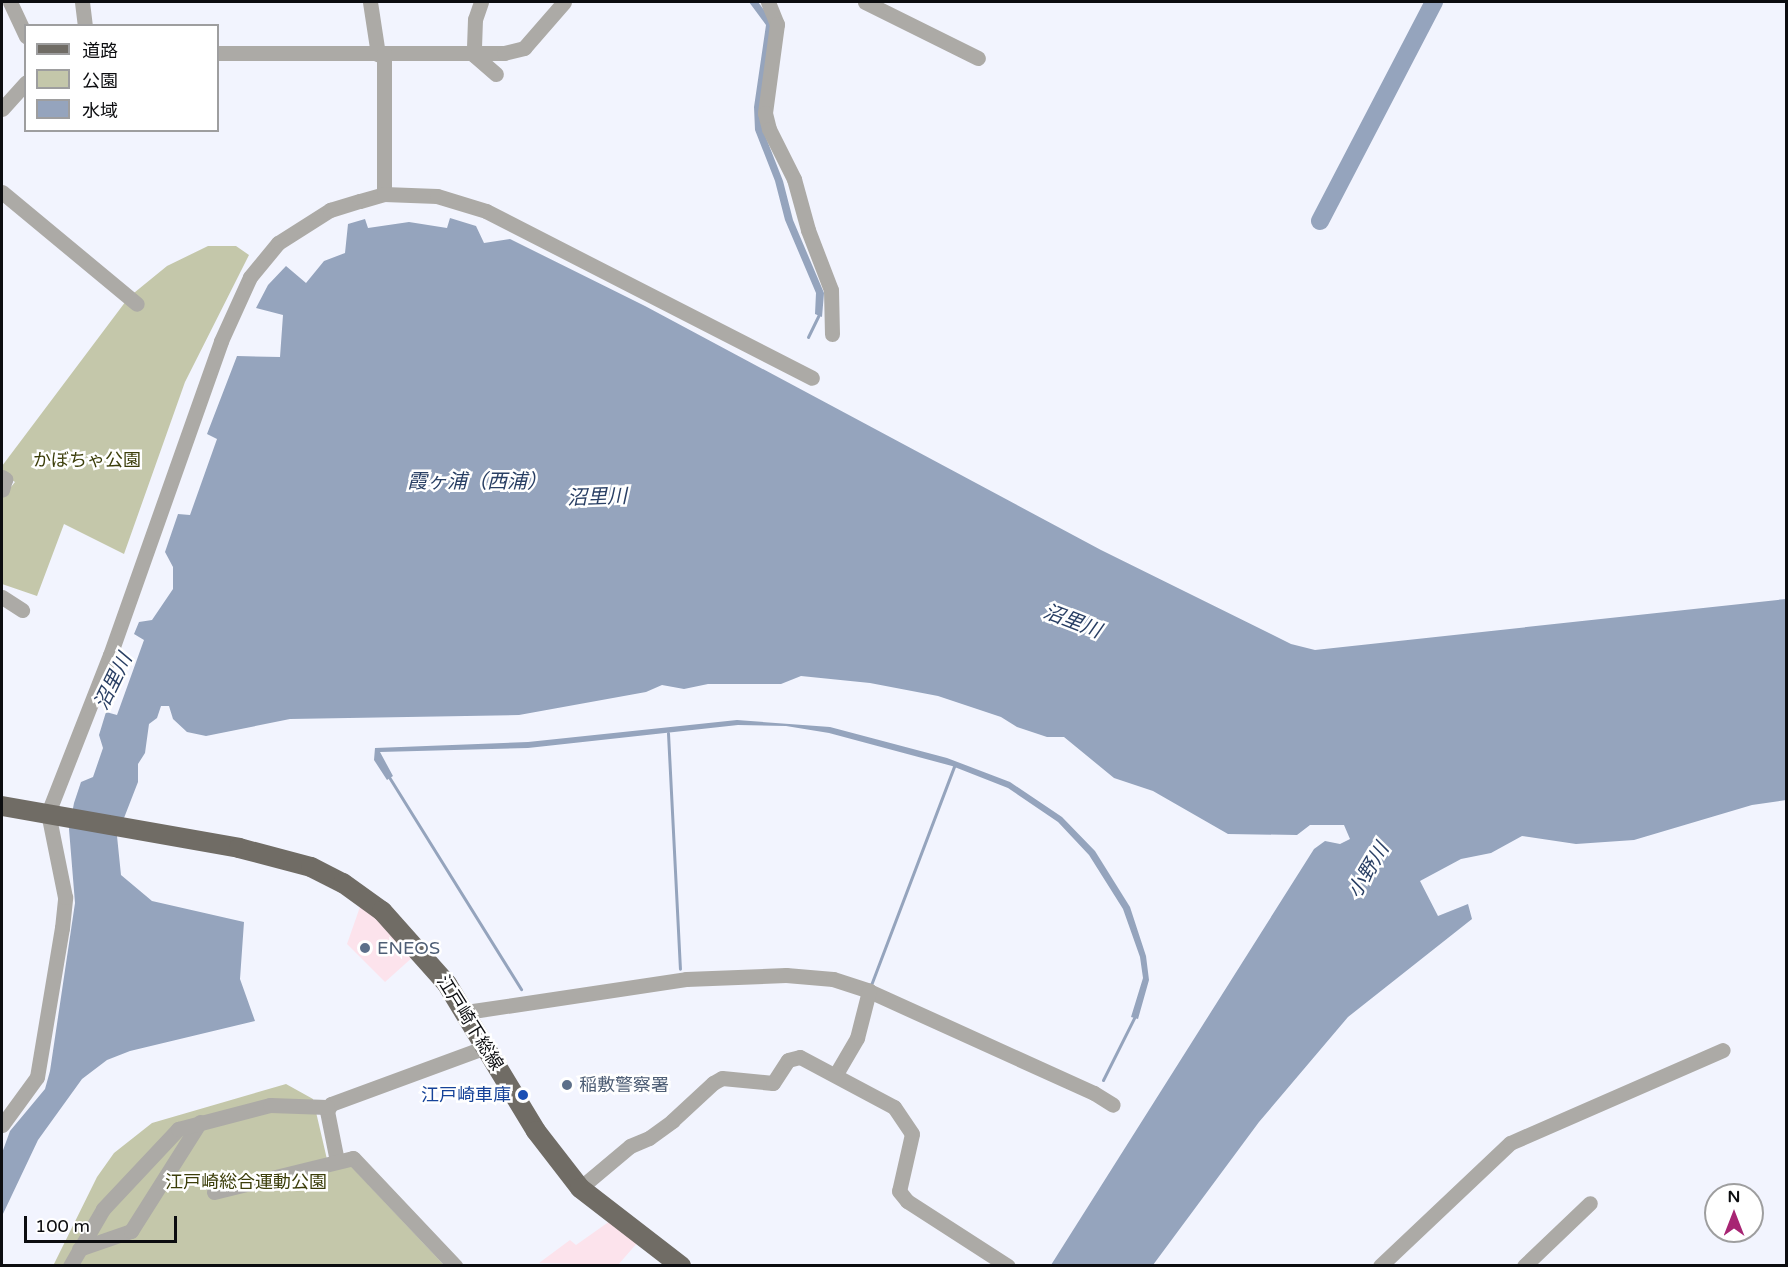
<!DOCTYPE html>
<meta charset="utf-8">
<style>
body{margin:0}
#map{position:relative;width:1788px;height:1267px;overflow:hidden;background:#f2f4fe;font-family:"Varela Round","Noto Sans JP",sans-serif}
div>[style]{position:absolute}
.commercial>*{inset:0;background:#fce3ec}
.green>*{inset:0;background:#c4c7aa}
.water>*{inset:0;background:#95a4bd}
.stream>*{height:3px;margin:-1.5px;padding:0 1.5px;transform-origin:1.5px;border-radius:1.5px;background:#95a4bd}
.river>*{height:18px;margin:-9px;padding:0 9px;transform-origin:9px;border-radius:9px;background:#95a4bd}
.minor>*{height:15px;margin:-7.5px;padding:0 7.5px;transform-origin:7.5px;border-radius:7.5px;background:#acaaa6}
.major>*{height:20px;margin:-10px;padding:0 10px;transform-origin:10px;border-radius:10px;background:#706c65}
.dots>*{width:16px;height:16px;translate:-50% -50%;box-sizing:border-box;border:3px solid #fff;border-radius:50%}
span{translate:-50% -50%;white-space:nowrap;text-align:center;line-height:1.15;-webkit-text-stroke:5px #fff;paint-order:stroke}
.park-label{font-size:18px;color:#3c3e0a}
.service-label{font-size:18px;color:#4e5e75}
.left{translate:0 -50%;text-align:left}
.street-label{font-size:18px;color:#0c0d10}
.transit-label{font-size:18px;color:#164399}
.right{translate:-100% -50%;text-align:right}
.water-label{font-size:20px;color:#293f64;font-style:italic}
.frame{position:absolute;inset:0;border:3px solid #0c0d10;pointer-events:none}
.legend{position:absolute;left:24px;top:24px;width:195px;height:108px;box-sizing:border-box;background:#fff;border:2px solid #9e9e9f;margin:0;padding:8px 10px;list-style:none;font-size:18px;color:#0c0d10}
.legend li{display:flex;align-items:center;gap:12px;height:30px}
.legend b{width:30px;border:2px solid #9e9e9f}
.north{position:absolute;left:1704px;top:1183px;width:60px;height:60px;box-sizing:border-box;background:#fff;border:2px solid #9e9e9f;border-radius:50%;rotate:0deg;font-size:16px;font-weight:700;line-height:24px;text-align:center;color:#0c0d10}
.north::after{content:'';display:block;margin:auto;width:21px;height:27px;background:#a72573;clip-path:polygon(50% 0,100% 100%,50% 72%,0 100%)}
.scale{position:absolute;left:24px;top:1216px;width:153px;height:27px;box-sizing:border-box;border:3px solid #0c0d10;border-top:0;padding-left:8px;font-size:18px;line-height:21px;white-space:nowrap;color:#0c0d10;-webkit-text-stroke:4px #fff;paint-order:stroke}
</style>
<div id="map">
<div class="commercial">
<i style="clip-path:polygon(361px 904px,414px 956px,385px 982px,347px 944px)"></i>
<i style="clip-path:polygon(610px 1221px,638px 1242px,618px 1265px,539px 1263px,570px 1240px,576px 1245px)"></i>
</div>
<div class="green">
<i style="clip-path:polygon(208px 246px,236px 246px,249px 255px,185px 382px,124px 554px,64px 524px,37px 596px,2px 584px,2px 498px,15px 482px,2px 474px,2px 466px,129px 297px,167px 266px)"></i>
<i style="clip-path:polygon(286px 1084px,313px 1099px,329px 1168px,348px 1163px,444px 1265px,53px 1266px,97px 1177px,114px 1153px,152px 1123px)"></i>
</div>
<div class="water">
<i style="clip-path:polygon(749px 2px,758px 2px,773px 22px,763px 130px,783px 181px,793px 220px,824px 293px,822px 317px,815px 314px,816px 293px,785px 220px,775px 181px,755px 130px,754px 107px,766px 25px)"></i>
<i style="clip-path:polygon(450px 218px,476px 226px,484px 243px,510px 239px,645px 306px,1101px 550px,1291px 644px,1315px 650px,1786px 599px,1786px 800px,1752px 805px,1634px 840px,1576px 844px,1522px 836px,1491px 853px,1461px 859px,1420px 881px,1438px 916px,1468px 904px,1472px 919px,1348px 1017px,1259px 1122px,1153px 1265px,1051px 1265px,1314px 849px,1325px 841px,1340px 844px,1350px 839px,1344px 825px,1310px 825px,1297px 835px,1228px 834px,1153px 791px,1114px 778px,1064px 737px,1047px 737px,1017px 727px,1001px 717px,938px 696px,870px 683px,801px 676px,781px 684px,708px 684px,684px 689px,662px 685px,646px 692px,519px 715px,290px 719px,206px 736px,187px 732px,173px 719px,169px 706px,161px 706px,157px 718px,149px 724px,145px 753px,138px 764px,138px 782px,117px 836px,121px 875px,152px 901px,244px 922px,240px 979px,255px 1021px,130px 1051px,107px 1060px,82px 1079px,38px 1140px,2px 1216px,2px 1153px,10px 1131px,45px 1089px,50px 1071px,75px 903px,69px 829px,74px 803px,81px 782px,93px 777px,103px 748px,99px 735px,106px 712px,117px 715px,144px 640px,134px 634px,139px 622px,152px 620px,173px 589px,173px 567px,165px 552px,178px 514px,190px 515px,217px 439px,207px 434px,237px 356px,280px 357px,283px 315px,256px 308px,268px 285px,286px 266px,306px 283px,324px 261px,345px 253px,348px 224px,365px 219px,368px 228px,409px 222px,447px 228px)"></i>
<i style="clip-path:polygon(737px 720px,830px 727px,947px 758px,1010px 782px,1062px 817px,1095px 851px,1130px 907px,1146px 956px,1149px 980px,1138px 1019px,1131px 1017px,1143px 978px,1140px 957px,1123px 909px,1089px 855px,1058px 822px,1008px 788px,952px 766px,829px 733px,786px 726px,738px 725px,528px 748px,380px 752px,393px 776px,387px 780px,374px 760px,375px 748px,528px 742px)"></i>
</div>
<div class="stream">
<i style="left:808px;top:337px;width:25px;rotate:-64deg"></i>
<i style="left:668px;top:733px;width:236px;rotate:87.1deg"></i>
<i style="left:389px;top:777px;width:250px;rotate:58.1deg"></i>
<i style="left:871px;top:985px;width:236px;rotate:-69.2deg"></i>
<i style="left:1103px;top:1080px;width:72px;rotate:-63.4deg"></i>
</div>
<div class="river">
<i style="left:1320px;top:221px;width:247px;rotate:-62.5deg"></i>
</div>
<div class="minor">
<i style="left:10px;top:2px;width:38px;rotate:65deg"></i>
<i style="left:82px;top:2px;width:24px;rotate:83deg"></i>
<i style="left:370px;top:2px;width:53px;rotate:81.3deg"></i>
<i style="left:481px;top:2px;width:18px;rotate:109deg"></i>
<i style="left:475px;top:19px;width:36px;rotate:92deg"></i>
<i style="left:474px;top:55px;width:29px;rotate:41deg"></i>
<i style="left:768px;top:2px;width:24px;rotate:68deg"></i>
<i style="left:777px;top:24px;width:90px;rotate:97.7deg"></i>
<i style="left:765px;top:113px;width:16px;rotate:76deg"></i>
<i style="left:769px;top:129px;width:56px;rotate:63.4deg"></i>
<i style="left:794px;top:179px;width:53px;rotate:74.6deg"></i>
<i style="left:808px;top:230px;width:64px;rotate:69deg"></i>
<i style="left:831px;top:290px;width:44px;rotate:88.7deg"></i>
<i style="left:865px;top:2px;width:126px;rotate:26.4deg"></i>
<i style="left:218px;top:53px;width:286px"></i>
<i style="left:504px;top:53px;width:21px;rotate:-14deg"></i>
<i style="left:524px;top:48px;width:61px;rotate:-49deg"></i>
<i style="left:384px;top:53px;width:141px;rotate:90deg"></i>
<i style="left:2px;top:109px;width:36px;rotate:-48deg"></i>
<i style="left:2px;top:192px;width:175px;rotate:39.7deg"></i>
<i style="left:2px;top:477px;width:4px;rotate:34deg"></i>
<i style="left:5px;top:479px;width:11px;rotate:105deg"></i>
<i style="left:2px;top:597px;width:24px;rotate:33deg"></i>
<i style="left:466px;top:1012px;width:222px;rotate:-8.5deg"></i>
<i style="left:686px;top:979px;width:100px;rotate:-2.3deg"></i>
<i style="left:786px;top:975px;width:47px;rotate:4.9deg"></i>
<i style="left:833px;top:979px;width:38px;rotate:18deg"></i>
<i style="left:869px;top:991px;width:247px;rotate:24.4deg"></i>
<i style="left:1094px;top:1093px;width:22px;rotate:32deg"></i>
<i style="left:836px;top:1074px;width:42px;rotate:-59.7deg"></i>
<i style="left:857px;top:1038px;width:49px;rotate:-75.7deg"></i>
<i style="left:2px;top:1125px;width:59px;rotate:-53.9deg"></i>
<i style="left:37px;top:1077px;width:151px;rotate:-80.5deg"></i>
<i style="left:62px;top:928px;width:31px;rotate:-84deg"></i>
<i style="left:65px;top:897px;width:86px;rotate:-101.4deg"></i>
<i style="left:48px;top:813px;width:170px;rotate:-68.6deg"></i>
<i style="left:110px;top:655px;width:333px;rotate:-70.5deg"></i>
<i style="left:221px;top:341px;width:70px;rotate:-65.6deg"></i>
<i style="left:250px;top:277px;width:44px;rotate:-50.5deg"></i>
<i style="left:278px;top:243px;width:62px;rotate:-32.4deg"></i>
<i style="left:330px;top:210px;width:31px;rotate:-17deg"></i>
<i style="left:360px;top:201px;width:25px;rotate:-16deg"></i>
<i style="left:384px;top:194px;width:53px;rotate:2.2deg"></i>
<i style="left:437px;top:196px;width:51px;rotate:17deg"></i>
<i style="left:486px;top:211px;width:366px;rotate:27.1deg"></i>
<i style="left:337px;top:1161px;width:51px;rotate:-101.3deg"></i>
<i style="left:327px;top:1111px;width:8px;rotate:-60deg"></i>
<i style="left:331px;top:1104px;width:165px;rotate:-20.2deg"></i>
<i style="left:580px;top:1188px;width:65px;rotate:-40deg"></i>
<i style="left:630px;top:1146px;width:21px;rotate:-23deg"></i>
<i style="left:649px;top:1138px;width:29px;rotate:-36deg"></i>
<i style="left:672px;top:1121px;width:56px;rotate:-42.8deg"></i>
<i style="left:713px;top:1083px;width:10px;rotate:-29deg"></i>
<i style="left:722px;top:1078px;width:51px;rotate:5.6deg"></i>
<i style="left:773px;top:1083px;width:27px;rotate:-57deg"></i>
<i style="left:788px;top:1060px;width:12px;rotate:-14deg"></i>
<i style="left:800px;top:1057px;width:106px;rotate:28deg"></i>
<i style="left:894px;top:1107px;width:32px;rotate:56deg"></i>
<i style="left:912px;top:1134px;width:58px;rotate:102.8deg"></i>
<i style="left:899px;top:1191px;width:13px;rotate:51deg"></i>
<i style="left:907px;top:1201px;width:120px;rotate:32.8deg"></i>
<i style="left:214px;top:1192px;width:143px;rotate:-13.7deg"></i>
<i style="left:353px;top:1158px;width:149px;rotate:46.6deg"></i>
<i style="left:79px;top:1249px;width:55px;rotate:-19.1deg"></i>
<i style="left:131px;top:1231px;width:129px;rotate:-57.7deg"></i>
<i style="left:70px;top:1266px;width:66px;rotate:-59.9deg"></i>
<i style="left:103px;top:1209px;width:110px;rotate:-46.8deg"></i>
<i style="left:178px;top:1129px;width:95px;rotate:-14.6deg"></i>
<i style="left:270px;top:1105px;width:57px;rotate:2deg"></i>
<i style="left:1380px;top:1266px;width:179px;rotate:-43.4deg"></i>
<i style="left:1510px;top:1143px;width:232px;rotate:-23.6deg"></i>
<i style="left:1524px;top:1266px;width:91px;rotate:-43.7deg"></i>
</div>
<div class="major">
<i style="left:2px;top:806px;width:241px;rotate:10deg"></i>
<i style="left:239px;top:848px;width:74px;rotate:14.8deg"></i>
<i style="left:311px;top:867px;width:36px;rotate:27deg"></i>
<i style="left:343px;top:883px;width:48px;rotate:35.7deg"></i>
<i style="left:382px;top:911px;width:98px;rotate:48.3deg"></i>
<i style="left:447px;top:984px;width:172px;rotate:58.8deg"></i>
<i style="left:536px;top:1131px;width:72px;rotate:52.3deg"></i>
<i style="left:580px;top:1188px;width:128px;rotate:37.7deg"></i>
</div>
<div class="dots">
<i style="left:365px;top:948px;background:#5c6f8a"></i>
<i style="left:567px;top:1085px;background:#5c6f8a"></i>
<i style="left:523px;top:1095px;background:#1a4fb4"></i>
</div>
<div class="park-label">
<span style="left:87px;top:460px">かぼちゃ公園</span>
<span style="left:246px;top:1182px">江戸崎総合運動公園</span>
</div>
<div class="service-label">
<span class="left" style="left:377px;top:948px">ENEOS</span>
<span class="left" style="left:579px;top:1085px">稲敷警察署</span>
</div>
<div class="street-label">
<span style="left:470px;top:1023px;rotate:58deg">江戸崎下総線</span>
</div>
<div class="transit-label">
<span class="right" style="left:511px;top:1095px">江戸崎車庫</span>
</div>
<div class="water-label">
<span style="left:477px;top:482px">霞ヶ浦（西浦）</span>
<span style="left:597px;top:498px;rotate:-2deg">沼里川</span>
<span style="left:1072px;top:622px;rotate:21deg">沼里川</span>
<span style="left:114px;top:682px;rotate:-64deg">沼里川</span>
<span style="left:1369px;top:871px;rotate:-59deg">小野川</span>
</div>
<div class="frame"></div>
<ul class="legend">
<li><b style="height:8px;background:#706c65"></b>道路</li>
<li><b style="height:16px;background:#c4c7aa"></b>公園</li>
<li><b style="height:16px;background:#95a4bd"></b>水域</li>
</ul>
<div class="north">N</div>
<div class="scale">100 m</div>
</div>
